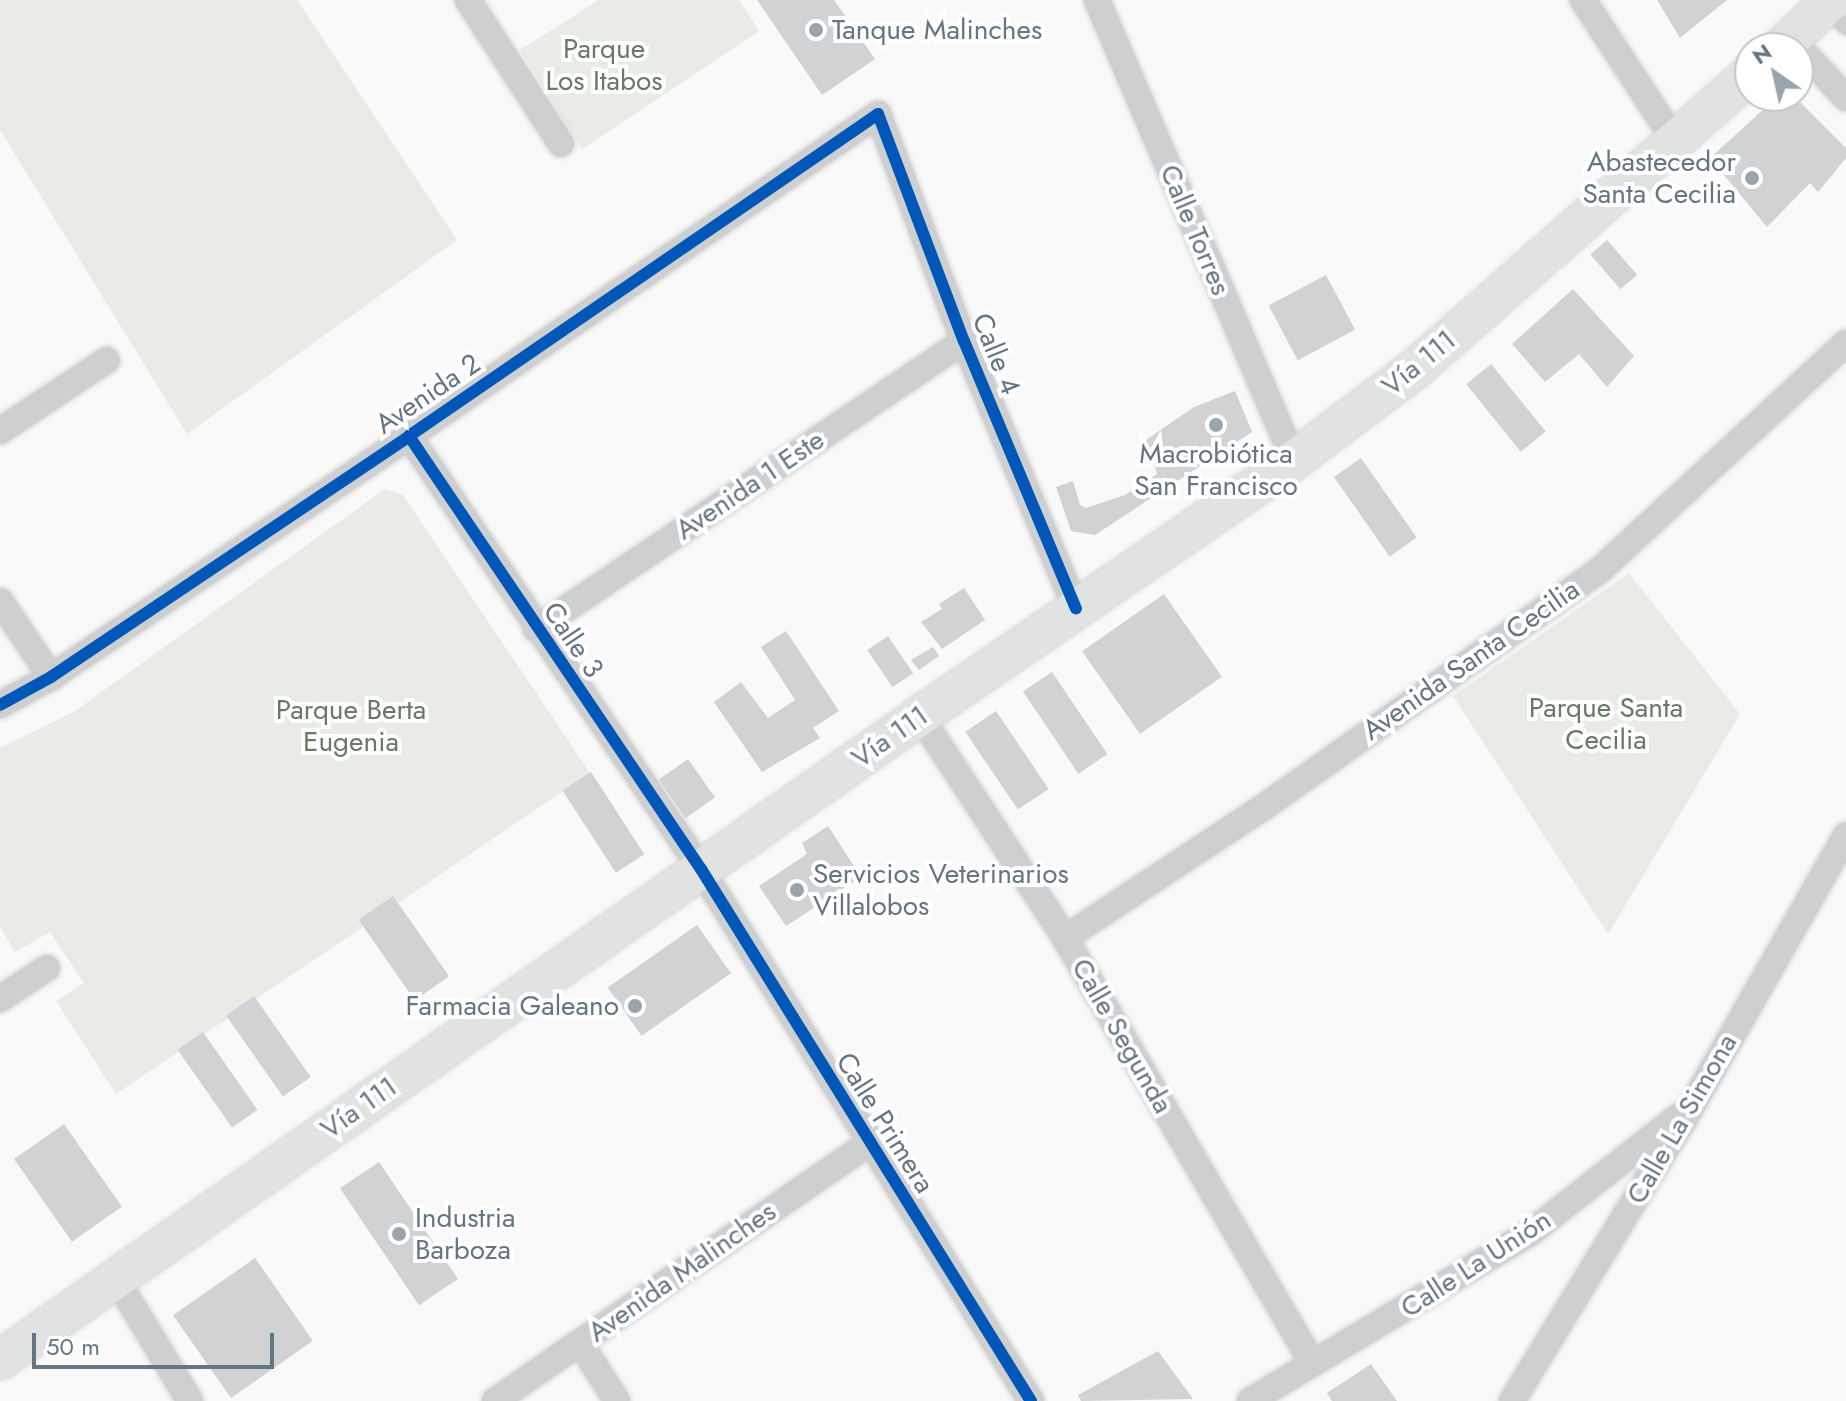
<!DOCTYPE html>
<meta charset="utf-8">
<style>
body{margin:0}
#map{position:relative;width:1846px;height:1401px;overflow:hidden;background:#f9f9f9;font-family:Jost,sans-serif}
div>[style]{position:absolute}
.green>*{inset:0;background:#e8ebe6}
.building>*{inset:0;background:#d0d2d3;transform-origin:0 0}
.roads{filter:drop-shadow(0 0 2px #d5d6d7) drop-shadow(0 0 2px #d5d6d7)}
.service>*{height:14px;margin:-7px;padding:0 7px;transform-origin:7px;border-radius:7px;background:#cecfd0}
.minor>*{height:26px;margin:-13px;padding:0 13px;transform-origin:13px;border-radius:13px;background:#cecfd0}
.secondary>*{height:38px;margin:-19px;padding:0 19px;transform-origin:19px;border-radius:19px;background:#e1e2e2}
.cycleway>*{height:12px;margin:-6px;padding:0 6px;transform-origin:6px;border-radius:6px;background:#0057b8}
.dots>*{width:22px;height:22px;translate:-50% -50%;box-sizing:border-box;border:4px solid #fff;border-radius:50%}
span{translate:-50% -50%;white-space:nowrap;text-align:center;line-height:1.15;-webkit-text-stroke:8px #fff;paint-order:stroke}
.poi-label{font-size:28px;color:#657683}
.left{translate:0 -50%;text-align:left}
.right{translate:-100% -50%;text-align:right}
.park-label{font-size:28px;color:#687a64}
.street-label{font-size:28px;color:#657683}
.north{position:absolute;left:1734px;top:32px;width:80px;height:80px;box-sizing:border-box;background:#fff;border:2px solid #c1c8cd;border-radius:50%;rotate:326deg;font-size:22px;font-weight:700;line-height:32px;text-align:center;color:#657683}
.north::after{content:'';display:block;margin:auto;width:28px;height:36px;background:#99a4ac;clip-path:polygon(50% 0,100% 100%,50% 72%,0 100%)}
.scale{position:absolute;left:32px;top:1333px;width:242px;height:36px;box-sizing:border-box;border:4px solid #657683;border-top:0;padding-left:10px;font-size:24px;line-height:28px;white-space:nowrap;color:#657683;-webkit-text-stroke:6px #fff;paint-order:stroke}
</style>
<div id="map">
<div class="green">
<i style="clip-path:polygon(0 0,297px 0,457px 240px,187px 434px,0 130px)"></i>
<i style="clip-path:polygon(599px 0,739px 0,759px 31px,582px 149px,520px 50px)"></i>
<i style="clip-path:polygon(385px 489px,403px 495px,590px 773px,116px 1094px,56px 1001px,84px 983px,50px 932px,15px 952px,0 927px,0 748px,75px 711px)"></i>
<i style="clip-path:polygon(1629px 573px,1740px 714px,1608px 934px,1453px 696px)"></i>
</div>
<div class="building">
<i style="clip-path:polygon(757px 0,834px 0,875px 59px,822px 95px)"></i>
<i style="clip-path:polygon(1657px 0,1727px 0,1680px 38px)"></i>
<i style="clip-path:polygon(1778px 96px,1794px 96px,1846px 148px,1846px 158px,1818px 192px,1810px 183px,1767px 227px,1710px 158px)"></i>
<i style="left:1607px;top:240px;width:46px;height:22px;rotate:49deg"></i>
<i style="left:1326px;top:275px;width:62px;height:65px;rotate:62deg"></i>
<i style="clip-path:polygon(1573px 289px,1634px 356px,1607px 387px,1579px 354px,1545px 382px,1512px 344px)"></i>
<i style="left:1491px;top:364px;width:87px;height:32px;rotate:51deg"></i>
<i style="clip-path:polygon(1235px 391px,1252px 432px,1095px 535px,1071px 531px,1056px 487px,1073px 481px,1080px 505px,1086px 508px,1125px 495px,1157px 474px,1146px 440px,1194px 407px)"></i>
<i style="left:1361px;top:458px;width:97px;height:33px;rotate:55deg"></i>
<i style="clip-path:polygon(964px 588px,985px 620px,942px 649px,921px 622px,942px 609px,939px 604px)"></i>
<i style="left:1164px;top:594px;width:101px;height:100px;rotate:55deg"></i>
<i style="clip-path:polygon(786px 631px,839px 711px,813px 728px,820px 738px,762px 772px,714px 702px,741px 682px,768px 718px,795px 700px,761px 647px)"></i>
<i style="left:888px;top:636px;width:45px;height:25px;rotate:56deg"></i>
<i style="clip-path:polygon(933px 647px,939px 656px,919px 670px,911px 660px)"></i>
<i style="left:1052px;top:672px;width:99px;height:35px;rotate:56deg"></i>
<i style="left:996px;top:711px;width:94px;height:37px;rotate:56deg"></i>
<i style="left:688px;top:759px;width:47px;height:36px;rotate:55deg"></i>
<i style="left:591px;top:772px;width:98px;height:34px;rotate:57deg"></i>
<i style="clip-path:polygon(828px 826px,861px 877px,786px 926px,759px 886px,807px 854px,802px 843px)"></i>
<i style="left:393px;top:896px;width:98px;height:42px;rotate:55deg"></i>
<i style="left:697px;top:925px;width:59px;height:109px;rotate:55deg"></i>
<i style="left:254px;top:996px;width:99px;height:34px;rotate:55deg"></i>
<i style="left:203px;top:1032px;width:95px;height:31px;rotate:55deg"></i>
<i style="left:64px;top:1124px;width:101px;height:61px;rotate:55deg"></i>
<i style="left:379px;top:1162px;width:141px;height:47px;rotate:56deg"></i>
<i style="left:255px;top:1258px;width:101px;height:100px;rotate:55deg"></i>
<i style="clip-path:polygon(1158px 1351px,1193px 1399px,1081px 1401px,1078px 1395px)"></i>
<i style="clip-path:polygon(1371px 1364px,1397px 1401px,1332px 1401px,1327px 1393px)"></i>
</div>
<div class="roads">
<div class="service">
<i style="left:1824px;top:8px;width:30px;rotate:42deg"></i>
</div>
<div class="minor">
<i style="left:468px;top:0;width:171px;rotate:57.1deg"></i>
<i style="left:1097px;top:0;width:500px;rotate:66.82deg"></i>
<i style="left:1583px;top:0;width:168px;rotate:56.9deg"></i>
<i style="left:1791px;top:39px;width:81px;rotate:47deg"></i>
<i style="left:0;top:431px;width:128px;rotate:-33.6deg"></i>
<i style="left:409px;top:436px;width:522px;rotate:56.01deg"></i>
<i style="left:701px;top:869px;width:626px;rotate:58.19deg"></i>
<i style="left:0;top:601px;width:92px;rotate:56.1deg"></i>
<i style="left:536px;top:629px;width:516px;rotate:-33.94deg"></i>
<i style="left:0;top:705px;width:58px;rotate:-28.8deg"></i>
<i style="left:51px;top:677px;width:432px;rotate:-33.9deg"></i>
<i style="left:409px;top:436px;width:569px;rotate:-34.47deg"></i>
<i style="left:878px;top:114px;width:243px;rotate:69.3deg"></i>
<i style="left:964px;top:341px;width:290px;rotate:67.3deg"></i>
<i style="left:920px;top:716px;width:265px;rotate:56.8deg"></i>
<i style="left:1065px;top:938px;width:492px;rotate:59.8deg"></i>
<i style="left:1065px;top:938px;width:238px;rotate:-33.4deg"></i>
<i style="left:1264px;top:807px;width:413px;rotate:-35.2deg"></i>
<i style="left:1601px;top:569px;width:333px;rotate:-42.7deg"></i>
<i style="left:0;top:999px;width:56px;rotate:-33.4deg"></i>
<i style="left:116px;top:1279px;width:143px;rotate:58.8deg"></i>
<i style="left:580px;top:1343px;width:69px;rotate:57.5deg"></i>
<i style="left:495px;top:1401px;width:454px;rotate:-34.6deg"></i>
<i style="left:1250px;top:1401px;width:327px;rotate:-31deg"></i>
<i style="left:1530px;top:1233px;width:189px;rotate:-38.1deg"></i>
<i style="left:1512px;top:1401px;width:326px;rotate:-58.6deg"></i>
<i style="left:1682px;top:1123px;width:331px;rotate:-60.3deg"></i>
</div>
<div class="secondary">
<i style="left:1781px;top:48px;width:70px;rotate:-43.3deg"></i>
<i style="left:0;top:1360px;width:1123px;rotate:-34.99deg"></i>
<i style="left:920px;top:716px;width:453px;rotate:-34.4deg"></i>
<i style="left:1294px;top:460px;width:151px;rotate:-36.9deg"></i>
<i style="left:1415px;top:369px;width:446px;rotate:-41.3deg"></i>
</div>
</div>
<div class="cycleway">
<i style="left:409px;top:436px;width:522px;rotate:56.01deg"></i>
<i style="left:701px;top:869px;width:626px;rotate:58.19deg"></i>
<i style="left:0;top:705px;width:58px;rotate:-28.8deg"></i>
<i style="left:51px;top:677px;width:432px;rotate:-33.9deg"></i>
<i style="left:409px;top:436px;width:569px;rotate:-34.47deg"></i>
<i style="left:878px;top:114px;width:243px;rotate:69.3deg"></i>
<i style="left:964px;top:341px;width:290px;rotate:67.3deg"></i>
</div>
<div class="dots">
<i style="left:816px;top:30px;background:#99a4ac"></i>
<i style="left:1752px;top:178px;background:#99a4ac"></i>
<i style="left:1216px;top:425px;background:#99a4ac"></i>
<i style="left:797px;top:890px;background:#99a4ac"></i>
<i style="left:635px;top:1006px;background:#99a4ac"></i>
<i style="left:399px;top:1234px;background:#99a4ac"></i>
</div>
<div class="poi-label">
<span class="left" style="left:832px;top:30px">Tanque Malinches</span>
<span class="right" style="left:1736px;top:178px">Abastecedor<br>Santa Cecilia</span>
<span style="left:1216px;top:470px">Macrobiótica<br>San Francisco</span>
<span class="left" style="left:813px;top:890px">Servicios Veterinarios<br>Villalobos</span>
<span class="right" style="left:619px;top:1006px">Farmacia Galeano</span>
<span class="left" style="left:415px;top:1234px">Industria<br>Barboza</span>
</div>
<div class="park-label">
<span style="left:604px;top:65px">Parque<br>Los Itabos</span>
<span style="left:1606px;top:724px">Parque Santa<br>Cecilia</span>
<span style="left:351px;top:726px">Parque Berta<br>Eugenia</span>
</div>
<div class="street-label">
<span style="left:1195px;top:230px;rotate:67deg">Calle Torres</span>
<span style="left:996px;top:354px;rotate:68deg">Calle 4</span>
<span style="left:1419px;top:363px;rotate:-39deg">Vía 111</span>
<span style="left:428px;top:394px;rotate:-34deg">Avenida 2</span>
<span style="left:750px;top:485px;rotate:-34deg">Avenida 1 Este</span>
<span style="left:573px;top:640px;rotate:56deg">Calle 3</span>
<span style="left:1471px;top:660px;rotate:-35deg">Avenida Santa Cecilia</span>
<span style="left:890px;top:737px;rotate:-35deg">Vía 111</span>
<span style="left:1122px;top:1036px;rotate:60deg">Calle Segunda</span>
<span style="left:359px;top:1108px;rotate:-35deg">Vía 111</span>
<span style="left:1682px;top:1119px;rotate:-60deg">Calle La Simona</span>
<span style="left:885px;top:1123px;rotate:58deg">Calle Primera</span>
<span style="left:1476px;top:1264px;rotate:-33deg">Calle La Unión</span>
<span style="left:682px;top:1272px;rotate:-35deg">Avenida Malinches</span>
</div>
<div class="north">N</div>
<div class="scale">50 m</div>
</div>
